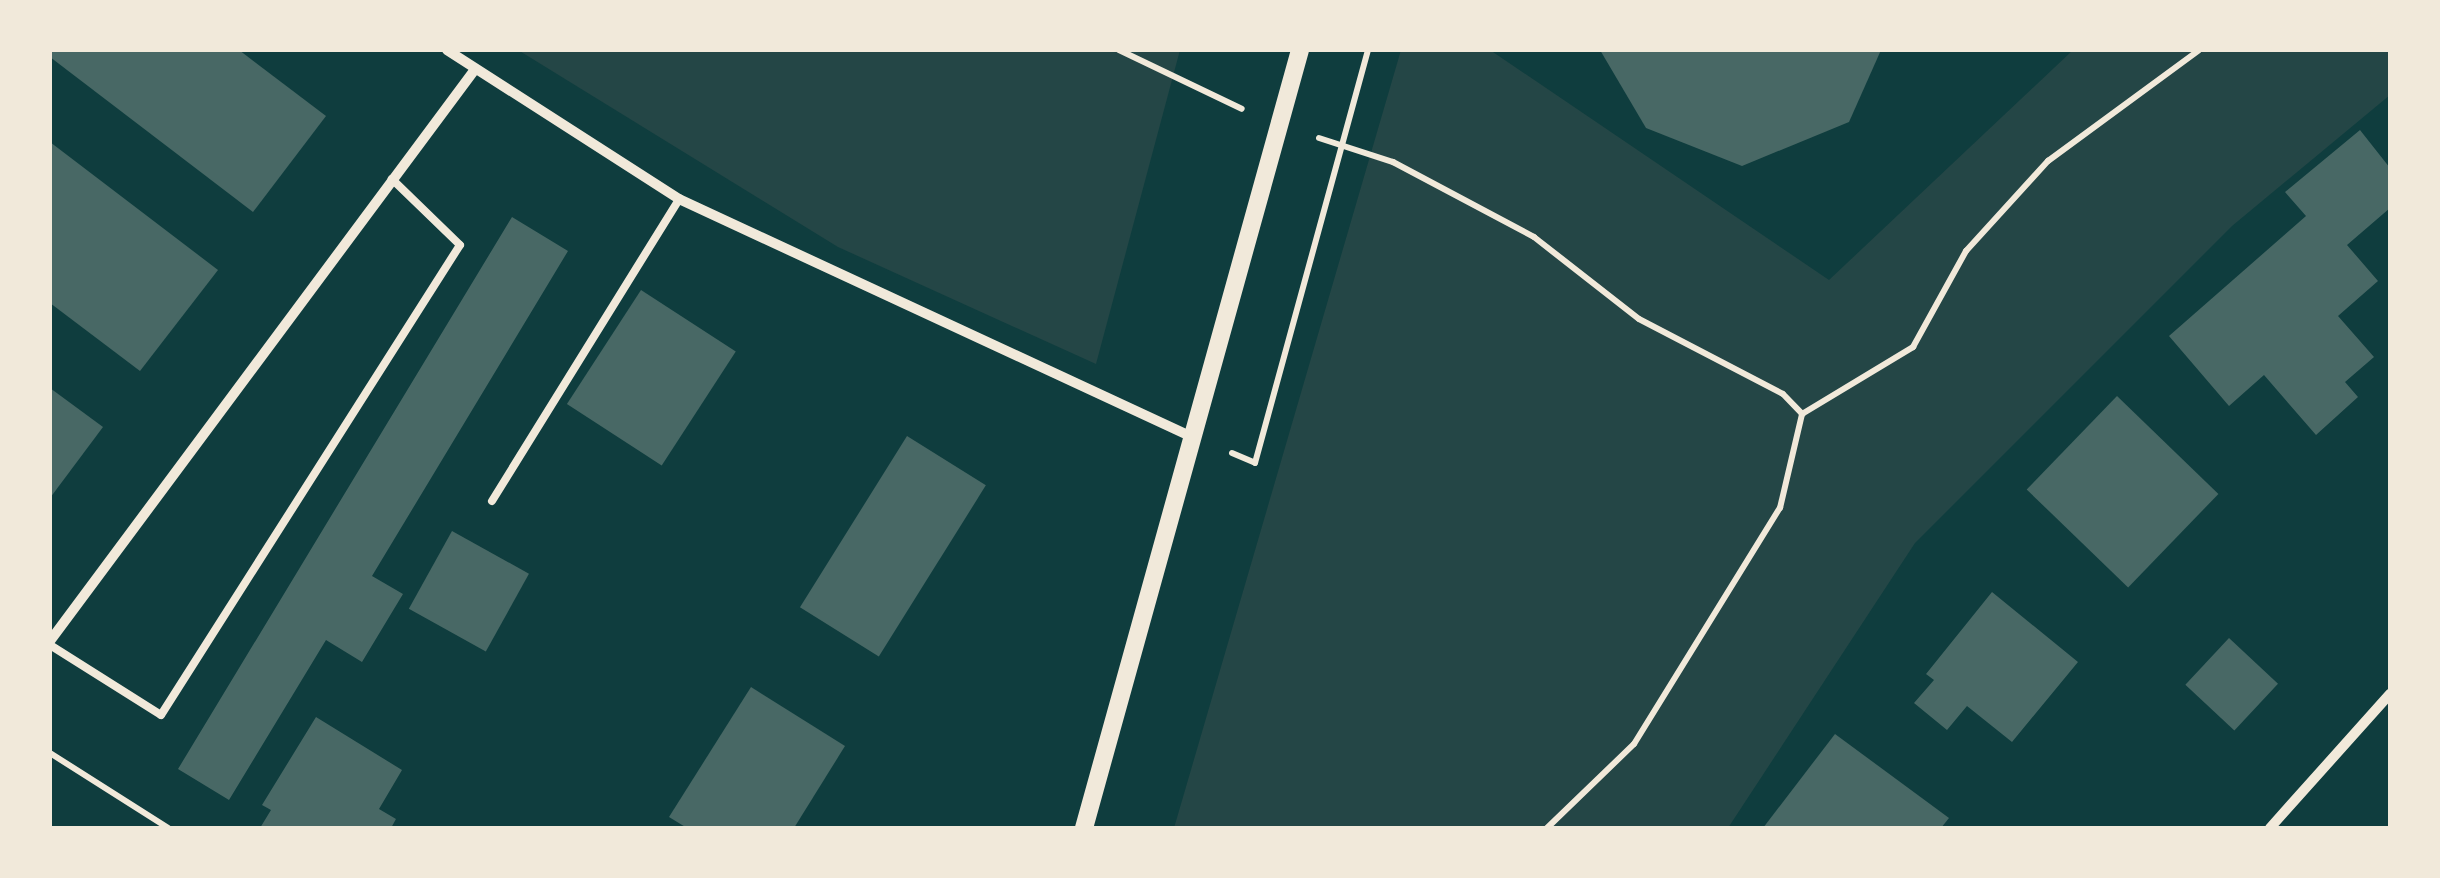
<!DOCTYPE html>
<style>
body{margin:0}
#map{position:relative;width:2440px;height:878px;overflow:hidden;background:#0f3d3e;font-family:Rubik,sans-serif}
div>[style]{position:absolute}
.green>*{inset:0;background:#244646}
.building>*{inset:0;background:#486865;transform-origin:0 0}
.path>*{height:6px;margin:-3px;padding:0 3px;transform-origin:3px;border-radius:3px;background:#f1e9da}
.service>*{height:8px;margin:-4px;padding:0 4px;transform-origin:4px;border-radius:4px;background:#f1e9da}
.minor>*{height:10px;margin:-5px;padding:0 5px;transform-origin:5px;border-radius:5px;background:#f1e9da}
.tertiary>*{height:18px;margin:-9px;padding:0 9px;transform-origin:9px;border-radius:9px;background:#f1e9da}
span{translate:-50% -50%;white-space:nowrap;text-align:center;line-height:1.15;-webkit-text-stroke:9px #f1e9da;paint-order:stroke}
.frame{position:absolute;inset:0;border:52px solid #f1e9da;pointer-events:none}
</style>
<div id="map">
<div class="green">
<i style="clip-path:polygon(518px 50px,1180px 50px,1096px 364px,838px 247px)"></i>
<i style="clip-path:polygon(1401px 50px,1490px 50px,1829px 280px,2073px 50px,2390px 50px,2390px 95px,2232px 226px,1915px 543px,1728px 828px,1174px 828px)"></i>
</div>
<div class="building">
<i style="clip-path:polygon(50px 50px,239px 50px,326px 116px,253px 212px,50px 57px)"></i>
<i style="clip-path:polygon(1600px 50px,1881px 50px,1849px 122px,1742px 166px,1646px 128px)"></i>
<i style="clip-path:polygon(2360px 130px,2390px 168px,2390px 208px,2347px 245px,2378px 281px,2338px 316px,2374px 357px,2345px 382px,2358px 397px,2316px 435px,2264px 375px,2229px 406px,2169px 336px,2306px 216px,2285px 192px)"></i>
<i style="clip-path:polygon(50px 142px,218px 270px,140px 371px,50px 303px)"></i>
<i style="clip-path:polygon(512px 217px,568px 251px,372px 576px,403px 594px,362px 662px,326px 640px,229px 800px,178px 769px)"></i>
<i style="left:641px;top:290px;width:113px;height:136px;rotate:33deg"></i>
<i style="clip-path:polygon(50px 388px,103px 427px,50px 498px)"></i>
<i style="left:2117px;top:396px;width:141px;height:130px;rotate:44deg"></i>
<i style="left:907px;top:436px;width:93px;height:202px;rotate:32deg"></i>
<i style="left:452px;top:531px;width:88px;height:89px;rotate:29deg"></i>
<i style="clip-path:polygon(1992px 592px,2078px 662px,2012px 742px,1967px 706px,1947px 730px,1914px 703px,1934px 680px,1926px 674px)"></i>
<i style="left:2229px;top:638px;width:67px;height:64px;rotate:43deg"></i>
<i style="clip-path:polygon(751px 687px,845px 746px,794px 828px,687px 828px,669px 817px)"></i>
<i style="clip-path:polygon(316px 717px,402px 770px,379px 809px,396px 819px,391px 828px,260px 828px,271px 810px,262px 805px)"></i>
<i style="clip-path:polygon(1835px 734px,1949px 818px,1941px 828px,1763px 828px)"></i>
</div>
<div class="path">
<i style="left:1119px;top:50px;width:136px;rotate:25.6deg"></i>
<i style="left:1319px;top:138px;width:78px;rotate:18deg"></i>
<i style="left:1393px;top:162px;width:160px;rotate:28deg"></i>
<i style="left:1534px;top:237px;width:133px;rotate:38deg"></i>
<i style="left:1639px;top:319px;width:162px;rotate:27.5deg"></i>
<i style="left:1783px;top:394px;width:28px;rotate:46deg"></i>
<i style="left:1802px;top:414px;width:130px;rotate:-31.1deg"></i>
<i style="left:1913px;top:347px;width:110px;rotate:-61.1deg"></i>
<i style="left:1966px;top:251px;width:122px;rotate:-47.7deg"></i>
<i style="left:2048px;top:161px;width:187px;rotate:-36.3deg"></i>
<i style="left:1232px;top:453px;width:25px;rotate:23deg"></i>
<i style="left:1255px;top:463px;width:428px;rotate:-74.7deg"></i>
<i style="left:50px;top:753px;width:140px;rotate:32.4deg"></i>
<i style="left:1547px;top:828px;width:121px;rotate:-44deg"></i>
<i style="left:1634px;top:744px;width:278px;rotate:-58.3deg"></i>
<i style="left:1780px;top:508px;width:97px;rotate:-76.8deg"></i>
</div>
<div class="service">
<i style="left:492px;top:501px;width:355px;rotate:-58.2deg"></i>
<i style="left:50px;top:645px;width:131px;rotate:32.2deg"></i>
<i style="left:161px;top:715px;width:557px;rotate:-57.54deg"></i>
<i style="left:460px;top:245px;width:95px;rotate:-135.9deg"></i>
</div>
<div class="minor">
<i style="left:447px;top:50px;width:276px;rotate:32.7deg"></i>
<i style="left:679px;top:199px;width:568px;rotate:24.89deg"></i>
<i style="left:50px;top:641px;width:709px;rotate:-53.37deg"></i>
<i style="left:2270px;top:828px;width:180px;rotate:-48.2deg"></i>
</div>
<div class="tertiary">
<i style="left:1084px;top:828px;width:807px;rotate:-74.48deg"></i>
</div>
<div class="frame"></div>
</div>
